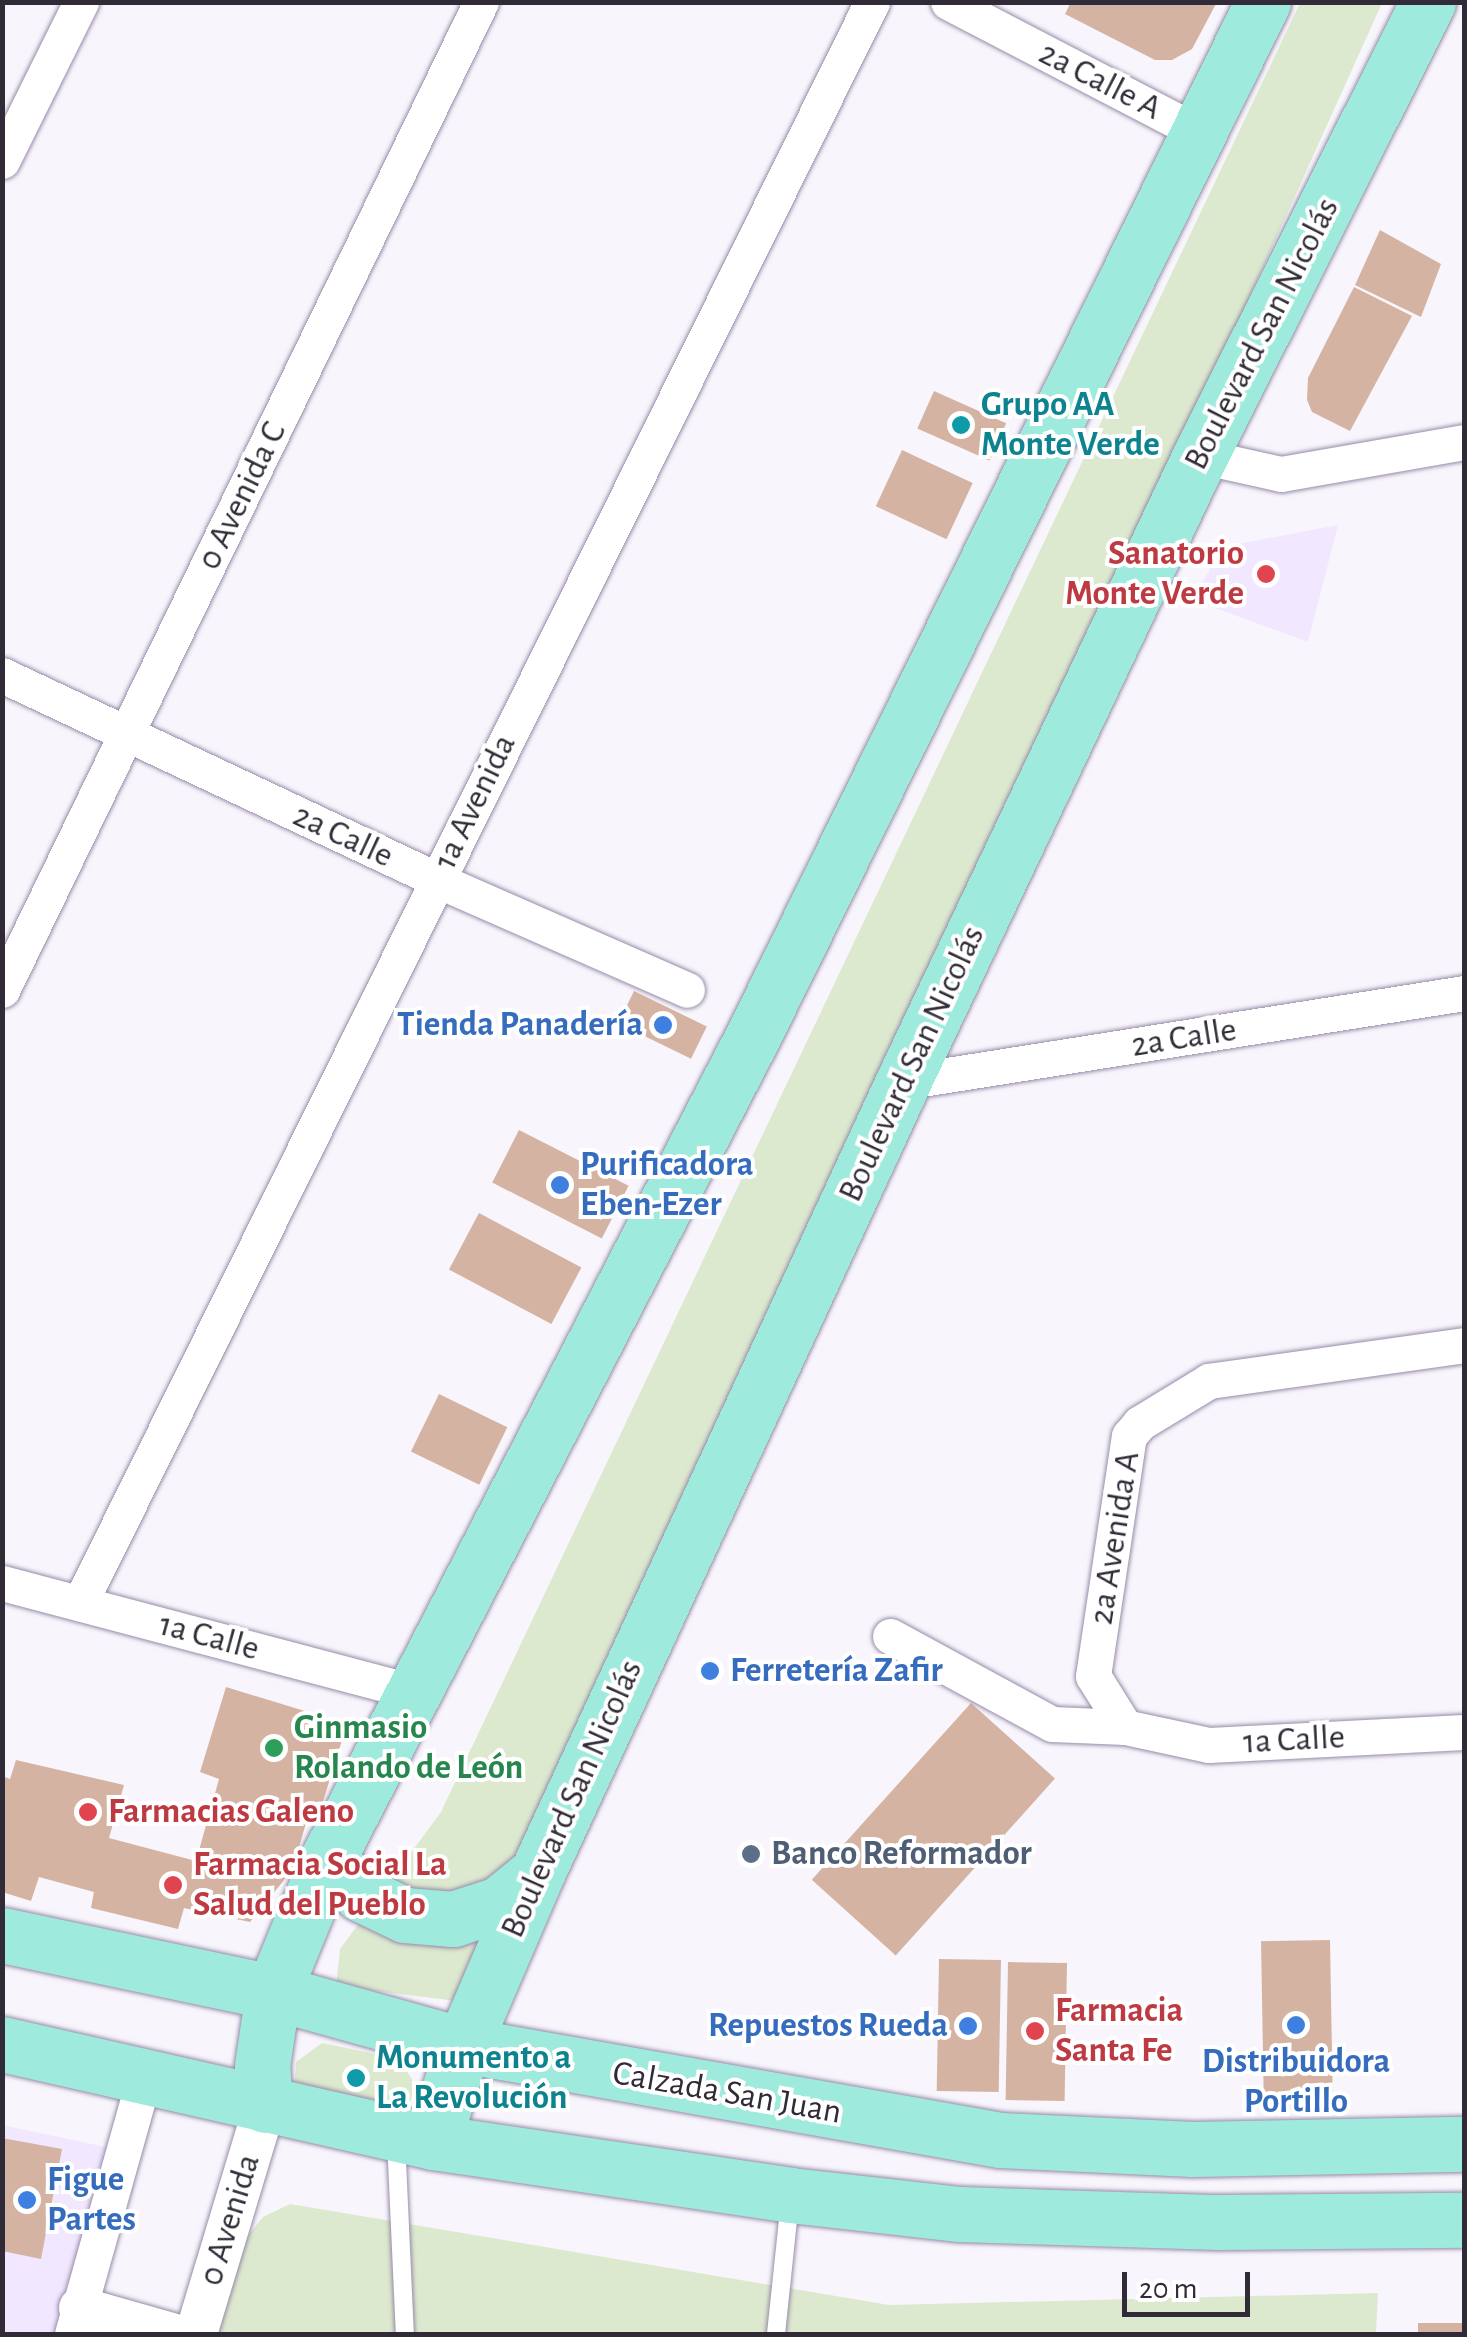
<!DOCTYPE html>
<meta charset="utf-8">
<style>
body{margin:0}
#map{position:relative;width:1467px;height:2337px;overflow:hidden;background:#f8f6fc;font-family:"Alegreya Sans",sans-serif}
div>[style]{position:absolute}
.built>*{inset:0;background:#f1e7ff}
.green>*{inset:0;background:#dce9ce}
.building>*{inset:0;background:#d5b3a2;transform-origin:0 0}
.roads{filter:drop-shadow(0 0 2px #988ba9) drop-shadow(0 0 2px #988ba9)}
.service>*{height:18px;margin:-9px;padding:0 9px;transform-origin:9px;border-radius:9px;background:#fff}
.minor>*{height:35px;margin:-17.5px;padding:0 17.5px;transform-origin:17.5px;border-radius:17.5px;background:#fff}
.tertiary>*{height:42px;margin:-21px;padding:0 21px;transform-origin:21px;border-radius:21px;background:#fff}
.primary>*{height:55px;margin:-27.5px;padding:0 27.5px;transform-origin:27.5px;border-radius:27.5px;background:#9eebdd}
.dots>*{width:28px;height:28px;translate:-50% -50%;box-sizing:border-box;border:5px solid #fff;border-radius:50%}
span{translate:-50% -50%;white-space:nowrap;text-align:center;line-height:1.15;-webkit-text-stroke:8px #fff;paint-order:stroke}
.street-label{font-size:35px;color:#302b37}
.culture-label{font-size:35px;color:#0d838f;font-weight:700}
.left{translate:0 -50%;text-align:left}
.health-label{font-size:35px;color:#be3a42;font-weight:700}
.right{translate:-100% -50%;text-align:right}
.shop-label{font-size:35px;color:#366cbe;font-weight:700}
.leisure-label{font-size:35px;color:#27864d;font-weight:700}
.service-label{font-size:35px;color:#4e5e75;font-weight:700}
.frame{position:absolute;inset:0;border:5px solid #302b37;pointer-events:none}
.scale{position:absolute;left:1122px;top:2272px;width:128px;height:45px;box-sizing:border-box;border:5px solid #302b37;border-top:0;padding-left:12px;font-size:30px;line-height:35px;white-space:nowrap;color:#302b37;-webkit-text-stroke:8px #fff;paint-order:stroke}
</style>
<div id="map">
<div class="built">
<i style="clip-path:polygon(1338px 525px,1308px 642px,1193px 600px,1222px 547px)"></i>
<i style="clip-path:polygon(2px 2125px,106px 2147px,111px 2161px,58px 2334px,3px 2334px)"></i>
</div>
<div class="green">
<i style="clip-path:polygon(1300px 3px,1382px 3px,480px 2004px,336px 1986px,340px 1949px,441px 1812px)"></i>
<i style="clip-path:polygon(322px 2043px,399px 2059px,415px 2084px,410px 2103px,403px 2111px,295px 2084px,296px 2062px)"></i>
<i style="clip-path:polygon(290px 2204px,889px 2305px,1378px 2293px,1376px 2334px,218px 2334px,242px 2243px,263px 2217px)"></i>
</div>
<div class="building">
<i style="clip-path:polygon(1071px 2px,1217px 2px,1192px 49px,1172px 60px,1155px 60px,1065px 14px)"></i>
<i style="clip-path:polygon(1380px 230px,1441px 264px,1421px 317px,1355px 285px)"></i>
<i style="clip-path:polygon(1354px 287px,1412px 316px,1350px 431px,1312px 412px,1307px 400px,1308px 378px)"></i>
<i style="left:934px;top:391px;width:79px;height:41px;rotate:24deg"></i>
<i style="left:902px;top:450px;width:78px;height:62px;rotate:25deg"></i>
<i style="left:634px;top:991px;width:81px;height:36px;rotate:26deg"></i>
<i style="left:519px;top:1130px;width:123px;height:59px;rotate:27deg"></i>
<i style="left:479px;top:1213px;width:116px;height:64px;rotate:28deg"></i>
<i style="left:439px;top:1394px;width:76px;height:64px;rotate:26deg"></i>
<i style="clip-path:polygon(226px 1687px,347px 1724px,321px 1808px,311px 1805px,293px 1869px,250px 1922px,184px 1908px,178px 1929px,91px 1908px,94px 1892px,39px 1877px,31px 1901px,2px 1892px,2px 1776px,10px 1779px,16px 1760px,124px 1785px,109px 1838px,196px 1861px,219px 1779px,200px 1772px)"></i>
<i style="left:971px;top:1703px;width:113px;height:238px;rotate:42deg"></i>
<i style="left:1330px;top:1940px;width:169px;height:69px;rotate:89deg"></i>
<i style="left:939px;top:1959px;width:62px;height:132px;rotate:1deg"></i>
<i style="left:1008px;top:1962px;width:59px;height:138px;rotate:1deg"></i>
<i style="clip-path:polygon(2px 2138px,62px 2149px,41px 2259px,2px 2251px)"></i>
<i style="left:1418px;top:2323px;width:46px;height:11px"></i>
</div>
<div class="roads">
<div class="service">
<i style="left:396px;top:2139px;width:195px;rotate:87.4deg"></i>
<i style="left:776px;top:2334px;width:135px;rotate:-84deg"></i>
</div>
<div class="minor">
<i style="left:948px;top:2px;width:282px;rotate:27.5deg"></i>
<i style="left:2px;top:161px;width:178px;rotate:-63.6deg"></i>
<i style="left:1200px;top:456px;width:83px;rotate:12.5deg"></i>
<i style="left:1281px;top:474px;width:186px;rotate:-9.9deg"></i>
<i style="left:2px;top:675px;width:481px;rotate:25.2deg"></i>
<i style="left:437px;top:880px;width:273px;rotate:23.7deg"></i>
<i style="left:2px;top:990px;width:1098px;rotate:-64.14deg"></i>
<i style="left:903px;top:1082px;width:568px;rotate:-9.01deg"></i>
<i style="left:2px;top:1583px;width:428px;rotate:14.8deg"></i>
<i style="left:80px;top:1603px;width:1786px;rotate:-63.68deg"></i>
<i style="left:890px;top:1636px;width:184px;rotate:28.5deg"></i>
<i style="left:1052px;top:1724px;width:73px;rotate:2.4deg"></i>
<i style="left:1125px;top:1727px;width:86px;rotate:12.1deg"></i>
<i style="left:1209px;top:1745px;width:255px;rotate:-2.9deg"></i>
<i style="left:1125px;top:1727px;width:60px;rotate:-122.1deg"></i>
<i style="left:1093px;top:1676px;width:243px;rotate:-81.5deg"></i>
<i style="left:1129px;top:1436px;width:17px;rotate:-50deg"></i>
<i style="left:1140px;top:1423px;width:81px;rotate:-31.3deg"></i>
<i style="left:1209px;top:1381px;width:258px;rotate:-8deg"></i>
<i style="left:72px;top:2334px;width:266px;rotate:-74.3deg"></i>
</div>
<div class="tertiary">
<i style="left:80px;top:2308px;width:96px;rotate:15.8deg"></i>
<i style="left:196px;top:2334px;width:239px;rotate:-73.2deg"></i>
</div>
<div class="primary">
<i style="left:328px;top:1858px;width:49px;rotate:47.5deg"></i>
<i style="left:361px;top:1894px;width:49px;rotate:25.5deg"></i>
<i style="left:405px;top:1915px;width:48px;rotate:4.8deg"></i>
<i style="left:453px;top:1919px;width:48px;rotate:-18.1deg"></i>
<i style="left:499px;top:1904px;width:49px;rotate:-39.2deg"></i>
<i style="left:2px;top:1935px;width:277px;rotate:11.9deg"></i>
<i style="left:273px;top:1992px;width:197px;rotate:15.6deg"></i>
<i style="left:463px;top:2045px;width:545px;rotate:10.03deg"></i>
<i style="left:1000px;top:2140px;width:193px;rotate:2.7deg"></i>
<i style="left:1193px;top:2149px;width:271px;rotate:-1.1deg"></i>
<i style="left:2px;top:2044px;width:442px;rotate:12.8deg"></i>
<i style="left:433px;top:2142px;width:361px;rotate:8.4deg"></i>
<i style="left:790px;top:2195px;width:171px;rotate:6.4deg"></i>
<i style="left:960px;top:2214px;width:259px;rotate:1.8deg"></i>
<i style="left:1219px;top:2222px;width:245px;rotate:-0.5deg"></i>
<i style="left:265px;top:2105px;width:39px;rotate:-94deg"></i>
<i style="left:262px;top:2066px;width:75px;rotate:-81.5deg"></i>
<i style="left:273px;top:1992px;width:145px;rotate:-67.7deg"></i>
<i style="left:328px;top:1858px;width:928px;rotate:-62.66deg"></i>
<i style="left:754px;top:1034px;width:1151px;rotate:-63.75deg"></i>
<i style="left:433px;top:2142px;width:102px;rotate:-72.8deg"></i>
<i style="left:463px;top:2045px;width:187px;rotate:-66.7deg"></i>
<i style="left:537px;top:1873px;width:872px;rotate:-65.17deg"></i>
<i style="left:903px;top:1082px;width:693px;rotate:-64.62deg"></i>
<i style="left:1200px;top:456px;width:508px;rotate:-63.33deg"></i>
</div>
</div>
<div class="dots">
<i style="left:961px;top:425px;background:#0f9aa8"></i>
<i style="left:1266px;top:574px;background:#e0444e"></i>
<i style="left:663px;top:1025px;background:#3f7fe0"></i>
<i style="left:560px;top:1185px;background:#3f7fe0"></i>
<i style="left:710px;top:1671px;background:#3f7fe0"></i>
<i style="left:274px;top:1748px;background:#2e9e5b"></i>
<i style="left:88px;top:1812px;background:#e0444e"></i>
<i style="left:751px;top:1854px;background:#5c6f8a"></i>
<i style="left:173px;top:1885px;background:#e0444e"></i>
<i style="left:1296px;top:2025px;background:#3f7fe0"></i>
<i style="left:968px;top:2026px;background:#3f7fe0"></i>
<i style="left:1035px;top:2031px;background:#e0444e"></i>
<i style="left:356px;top:2078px;background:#0f9aa8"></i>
<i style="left:27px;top:2200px;background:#3f7fe0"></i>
</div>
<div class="street-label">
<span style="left:1100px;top:81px;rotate:27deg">2a Calle A</span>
<span style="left:1262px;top:334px;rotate:-63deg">Boulevard San Nicolás</span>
<span style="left:242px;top:496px;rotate:-64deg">0 Avenida C</span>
<span style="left:475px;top:802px;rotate:-64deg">1a Avenida</span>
<span style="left:343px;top:836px;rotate:25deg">2a Calle</span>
<span style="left:1184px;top:1038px;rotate:-9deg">2a Calle</span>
<span style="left:912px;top:1064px;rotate:-65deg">Boulevard San Nicolás</span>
<span style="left:1115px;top:1538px;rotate:-81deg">2a Avenida A</span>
<span style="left:209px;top:1637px;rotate:15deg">1a Calle</span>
<span style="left:1294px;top:1740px;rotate:-3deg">1a Calle</span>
<span style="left:572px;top:1799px;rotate:-66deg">Boulevard San Nicolás</span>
<span style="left:727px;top:2093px;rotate:10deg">Calzada San Juan</span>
<span style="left:230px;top:2220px;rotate:-73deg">0 Avenida</span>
</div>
<div class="culture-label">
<span class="left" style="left:981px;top:425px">Grupo AA<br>Monte Verde</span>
<span class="left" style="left:376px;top:2078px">Monumento a<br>La Revolución</span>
</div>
<div class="health-label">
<span class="right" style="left:1244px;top:574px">Sanatorio<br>Monte Verde</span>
<span class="left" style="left:108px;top:1812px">Farmacias Galeno</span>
<span class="left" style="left:193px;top:1885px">Farmacia Social La<br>Salud del Pueblo</span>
<span class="left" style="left:1055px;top:2031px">Farmacia<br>Santa Fe</span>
</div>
<div class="shop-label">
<span class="right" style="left:643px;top:1025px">Tienda Panadería</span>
<span class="left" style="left:580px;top:1185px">Purificadora<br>Eben-Ezer</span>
<span class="left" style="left:730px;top:1671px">Ferretería Zafir</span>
<span class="right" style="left:948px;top:2026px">Repuestos Rueda</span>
<span style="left:1296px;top:2082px">Distribuidora<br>Portillo</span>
<span class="left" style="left:47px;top:2200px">Figue<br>Partes</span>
</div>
<div class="leisure-label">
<span class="left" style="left:294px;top:1748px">Ginmasio<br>Rolando de León</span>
</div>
<div class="service-label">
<span class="left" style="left:771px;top:1854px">Banco Reformador</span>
</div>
<div class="frame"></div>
<div class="scale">20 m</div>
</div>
